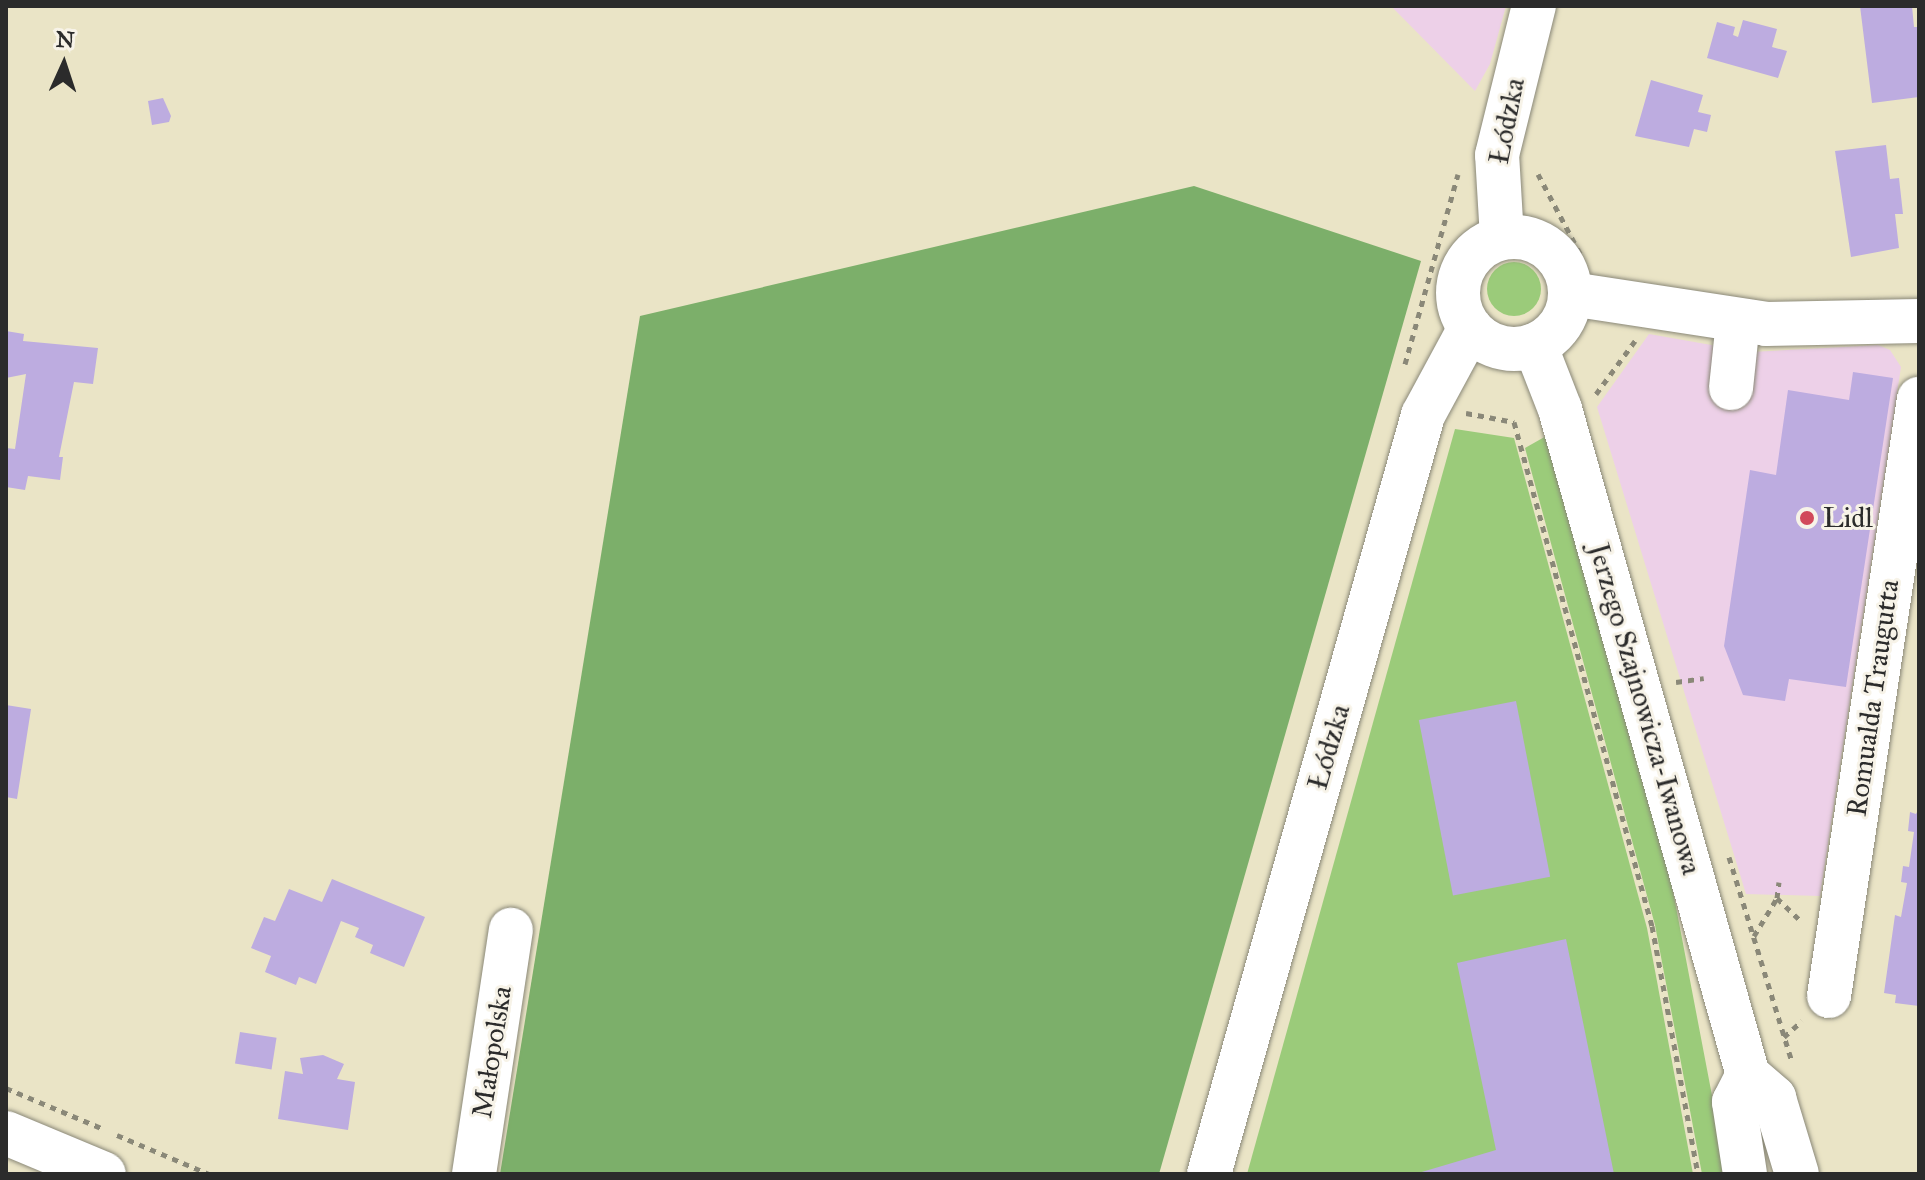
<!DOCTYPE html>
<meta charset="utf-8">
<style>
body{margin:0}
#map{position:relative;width:1925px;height:1180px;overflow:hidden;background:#eae4c6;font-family:"IM FELL Great Primer",serif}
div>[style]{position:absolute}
.built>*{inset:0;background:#edd0e8}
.green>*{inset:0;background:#9bcb7a}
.round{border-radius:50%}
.forest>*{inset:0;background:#7caf6a}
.building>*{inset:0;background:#bdace0;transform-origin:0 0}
.path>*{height:5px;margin-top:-2.5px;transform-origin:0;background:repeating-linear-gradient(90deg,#8a8878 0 6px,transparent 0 12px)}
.roads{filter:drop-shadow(0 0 2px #8a8878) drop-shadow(0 0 2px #8a8878)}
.minor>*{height:44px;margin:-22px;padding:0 22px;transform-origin:22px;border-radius:22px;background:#fff}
.minor>.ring{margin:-22px;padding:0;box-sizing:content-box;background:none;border:44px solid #fff;border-radius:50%}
.dots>*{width:22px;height:22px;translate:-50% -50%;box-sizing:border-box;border:4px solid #f7f3e8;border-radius:50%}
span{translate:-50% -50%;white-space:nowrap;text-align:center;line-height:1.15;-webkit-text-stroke:6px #f7f3e8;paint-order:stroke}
.street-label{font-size:28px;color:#2b2b2b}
.poi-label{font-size:28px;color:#2b2b2b}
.left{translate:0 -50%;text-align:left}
.frame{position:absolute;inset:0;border:8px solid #2b2b2b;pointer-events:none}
.north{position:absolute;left:24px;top:24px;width:80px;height:80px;-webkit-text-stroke:6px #f7f3e8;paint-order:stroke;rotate:3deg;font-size:22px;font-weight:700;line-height:32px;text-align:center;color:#2b2b2b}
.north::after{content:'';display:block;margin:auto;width:28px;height:36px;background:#2b2b2b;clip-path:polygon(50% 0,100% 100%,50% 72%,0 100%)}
</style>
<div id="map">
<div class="built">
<i style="clip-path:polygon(1391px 6px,1506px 6px,1490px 64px,1475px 91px)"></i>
<i style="clip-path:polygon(1649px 334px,1751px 352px,1878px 345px,1890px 350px,1901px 367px,1820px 896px,1746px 894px,1597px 407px)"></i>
</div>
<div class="green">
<i class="round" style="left:1487px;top:262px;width:54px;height:54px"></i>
<i style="clip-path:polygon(1455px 429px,1514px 438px,1647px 928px,1693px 1174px,1247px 1174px)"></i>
<i style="clip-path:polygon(1548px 435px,1672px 886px,1727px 1174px,1702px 1174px,1655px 925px,1525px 448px)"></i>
</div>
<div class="forest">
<i style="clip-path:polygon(1194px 186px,1421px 261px,1159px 1174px,500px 1174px,640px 316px)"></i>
</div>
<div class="building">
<i style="clip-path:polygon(1860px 6px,1912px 6px,1914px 27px,1919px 27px,1919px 97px,1872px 103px)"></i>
<i style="clip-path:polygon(1743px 20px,1777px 29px,1772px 47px,1787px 51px,1778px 78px,1707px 58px,1717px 22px,1735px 27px,1733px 35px,1738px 37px)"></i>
<i style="clip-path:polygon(1651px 80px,1703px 95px,1698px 112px,1711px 115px,1707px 132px,1694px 129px,1689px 147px,1635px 136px)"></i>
<i style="clip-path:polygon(163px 98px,171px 116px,169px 122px,152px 125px,148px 101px)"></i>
<i style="clip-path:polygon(1886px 145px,1890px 179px,1899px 178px,1903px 214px,1895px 214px,1899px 248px,1851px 257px,1835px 151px)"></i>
<i style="clip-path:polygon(6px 331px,24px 334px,23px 341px,98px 348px,93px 384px,74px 382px,59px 457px,63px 457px,60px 480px,28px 476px,25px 490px,6px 487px,6px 448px,15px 449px,26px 374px,6px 378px)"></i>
<i style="clip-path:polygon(1853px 372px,1893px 378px,1846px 687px,1789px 679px,1785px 701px,1743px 695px,1724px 646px,1750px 470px,1776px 475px,1788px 390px,1849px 400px)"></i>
<i style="left:1516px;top:701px;width:179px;height:99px;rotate:79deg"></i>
<i style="clip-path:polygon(6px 705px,31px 709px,17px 799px,6px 797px)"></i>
<i style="clip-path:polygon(1919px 808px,1919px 1006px,1895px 1003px,1896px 995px,1884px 993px,1895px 915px,1901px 917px,1907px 883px,1901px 882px,1903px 866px,1909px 867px,1914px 832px,1908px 831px,1910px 812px,1916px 814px)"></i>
<i style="clip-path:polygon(332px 879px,425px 917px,404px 967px,370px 953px,373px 945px,355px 937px,359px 928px,341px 921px,316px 984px,299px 977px,296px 985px,265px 972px,271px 956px,251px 948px,264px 917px,275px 921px,289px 889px,322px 902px)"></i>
<i style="clip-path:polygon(1566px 939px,1614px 1174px,1415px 1174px,1496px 1150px,1457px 963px)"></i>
<i style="left:240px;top:1032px;width:37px;height:32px;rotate:9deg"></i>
<i style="clip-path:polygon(323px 1055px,344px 1064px,337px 1079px,355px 1082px,348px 1130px,278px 1119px,285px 1071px,303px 1074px,300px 1058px)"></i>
</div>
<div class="path">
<i style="left:1538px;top:174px;width:94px;rotate:62.1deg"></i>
<i style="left:1405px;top:364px;width:197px;rotate:-74.4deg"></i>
<i style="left:1596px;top:394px;width:66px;rotate:-53.7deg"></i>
<i style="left:1466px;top:413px;width:49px;rotate:10.6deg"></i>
<i style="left:1514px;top:422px;width:523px;rotate:74.69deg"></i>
<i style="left:1652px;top:926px;width:252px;rotate:79.5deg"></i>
<i style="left:1676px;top:682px;width:28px;rotate:-8deg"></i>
<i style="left:1729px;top:857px;width:214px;rotate:72.9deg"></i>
<i style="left:1777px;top:898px;width:16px;rotate:-83deg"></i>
<i style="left:1754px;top:936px;width:44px;rotate:-58.8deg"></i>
<i style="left:1777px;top:898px;width:35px;rotate:44deg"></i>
<i style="left:1784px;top:1037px;width:24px;rotate:-42deg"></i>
<i style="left:6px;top:1088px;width:103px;rotate:22.8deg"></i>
<i style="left:117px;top:1135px;width:100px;rotate:23deg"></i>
</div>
<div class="roads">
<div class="minor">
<i class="ring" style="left:1458px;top:237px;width:68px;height:68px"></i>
<i style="left:1502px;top:238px;width:83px;rotate:-93.4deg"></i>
<i style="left:1497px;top:155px;width:154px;rotate:-76.1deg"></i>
<i style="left:1571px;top:294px;width:197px;rotate:8.7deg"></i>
<i style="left:1766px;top:324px;width:153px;rotate:-1.1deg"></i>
<i style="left:1535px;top:345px;width:69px;rotate:68.7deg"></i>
<i style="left:1560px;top:409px;width:692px;rotate:74.24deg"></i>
<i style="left:1748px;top:1075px;width:35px;rotate:41deg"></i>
<i style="left:1774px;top:1098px;width:79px;rotate:73.2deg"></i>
<i style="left:1731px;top:388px;width:67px;rotate:-84deg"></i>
<i style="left:1829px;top:996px;width:604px;rotate:-81.43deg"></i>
<i style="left:6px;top:1133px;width:106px;rotate:22.7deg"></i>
<i style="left:474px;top:1174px;width:247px;rotate:-81.4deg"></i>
<i style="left:1209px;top:1174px;width:789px;rotate:-74.25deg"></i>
<i style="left:1423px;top:415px;width:99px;rotate:-61.6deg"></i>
<i style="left:1745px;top:1174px;width:73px;rotate:-98.7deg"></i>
<i style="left:1734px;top:1102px;width:30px;rotate:-63deg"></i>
</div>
</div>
<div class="dots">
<i style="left:1807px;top:518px;background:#d1495b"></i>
</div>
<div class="street-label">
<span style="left:1507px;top:121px;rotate:-79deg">Łódzka</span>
<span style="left:1873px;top:698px;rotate:-82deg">Romualda Traugutta</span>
<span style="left:1645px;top:709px;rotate:74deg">Jerzego Szajnowicza-Iwanowa</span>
<span style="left:1329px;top:747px;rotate:-74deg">Łódzka</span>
<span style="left:492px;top:1052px;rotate:-81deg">Małopolska</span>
</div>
<div class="poi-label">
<span class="left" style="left:1823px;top:518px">Lidl</span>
</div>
<div class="frame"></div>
<div class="north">N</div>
</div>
